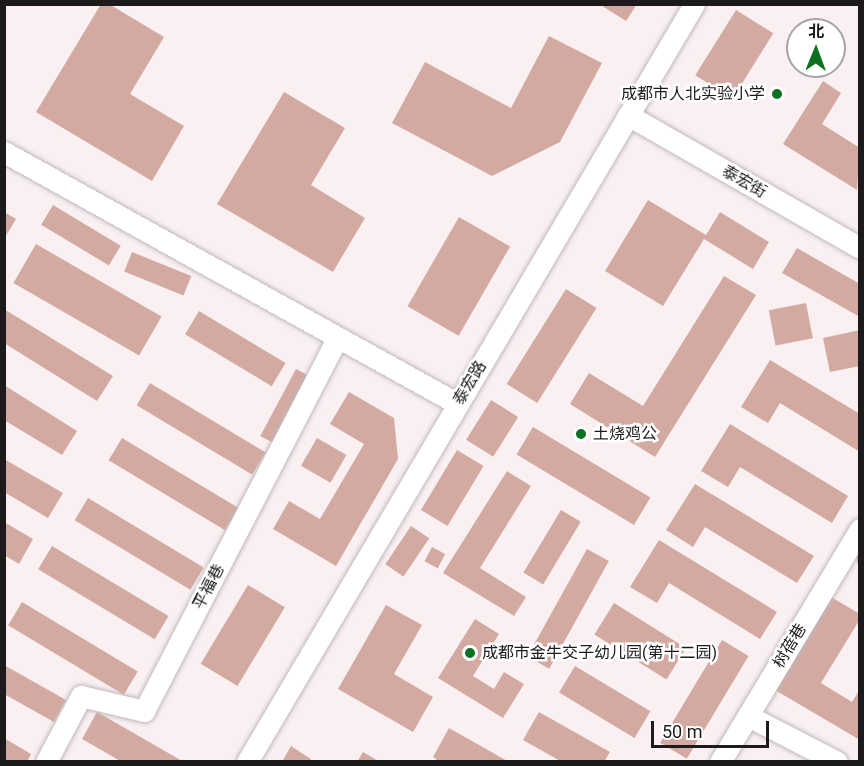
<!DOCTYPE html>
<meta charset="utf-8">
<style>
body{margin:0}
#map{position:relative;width:864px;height:766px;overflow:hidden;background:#faf0f2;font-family:Roboto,"Noto Sans SC",sans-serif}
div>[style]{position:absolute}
.building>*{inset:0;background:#d3aaa1;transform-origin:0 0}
.roads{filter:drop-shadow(0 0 2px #c1b8b9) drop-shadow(0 0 2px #c1b8b9)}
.minor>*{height:21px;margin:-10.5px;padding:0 10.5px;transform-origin:10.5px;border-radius:10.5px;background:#fff}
.dots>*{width:16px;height:16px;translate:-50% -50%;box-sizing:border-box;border:3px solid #fff;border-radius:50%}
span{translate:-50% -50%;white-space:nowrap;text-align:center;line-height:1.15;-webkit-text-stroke:5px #fff;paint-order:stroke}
.poi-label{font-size:16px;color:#1d1a1b}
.right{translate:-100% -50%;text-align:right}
.left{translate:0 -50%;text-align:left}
.street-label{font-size:16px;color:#1d1a1b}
.frame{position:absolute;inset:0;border:6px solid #1d1a1b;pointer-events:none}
.north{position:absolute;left:786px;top:18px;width:60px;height:60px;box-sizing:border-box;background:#fff;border:2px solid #a5a3a4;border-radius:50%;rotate:1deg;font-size:16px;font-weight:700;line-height:24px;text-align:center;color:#1d1a1b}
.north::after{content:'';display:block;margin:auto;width:21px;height:27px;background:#0c7121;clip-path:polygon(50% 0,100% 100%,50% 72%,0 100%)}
.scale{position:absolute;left:651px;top:721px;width:118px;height:27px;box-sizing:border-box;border:3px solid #1d1a1b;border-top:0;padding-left:8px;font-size:18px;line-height:21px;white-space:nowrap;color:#1d1a1b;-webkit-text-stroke:4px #fff;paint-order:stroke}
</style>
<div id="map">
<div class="building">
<i style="clip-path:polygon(101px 4px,109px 4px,164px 37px,130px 94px,184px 126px,152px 181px,36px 112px)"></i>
<i style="clip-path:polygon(599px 4px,637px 4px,626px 21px)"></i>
<i style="left:736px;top:10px;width:44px;height:77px;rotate:32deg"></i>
<i style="clip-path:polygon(549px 36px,602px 63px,560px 142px,492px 176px,392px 123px,425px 62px,511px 108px)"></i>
<i style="clip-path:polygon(823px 81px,841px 93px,822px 124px,860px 148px,857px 190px,783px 144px)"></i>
<i style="clip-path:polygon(284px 92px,345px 128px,311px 185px,365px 218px,333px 272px,217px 204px)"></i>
<i style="clip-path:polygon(648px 200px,706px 235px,720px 212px,769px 242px,753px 269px,704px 239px,663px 306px,605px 271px)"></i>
<i style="left:53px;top:205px;width:79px;height:23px;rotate:31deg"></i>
<i style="clip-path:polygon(4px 212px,16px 219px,4px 239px)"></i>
<i style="left:459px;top:217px;width:59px;height:103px;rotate:30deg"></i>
<i style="left:36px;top:244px;width:145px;height:45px;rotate:30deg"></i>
<i style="clip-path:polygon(797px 248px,860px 284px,860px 317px,782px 273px)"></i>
<i style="left:132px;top:252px;width:64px;height:21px;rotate:22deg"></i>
<i style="clip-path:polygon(724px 276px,756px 295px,655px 457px,570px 404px,589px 373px,643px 406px)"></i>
<i style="left:566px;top:289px;width:36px;height:112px;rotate:32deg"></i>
<i style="left:806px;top:303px;width:36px;height:38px;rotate:79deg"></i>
<i style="clip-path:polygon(4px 309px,113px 376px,97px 401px,4px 343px)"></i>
<i style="left:199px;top:311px;width:101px;height:27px;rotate:31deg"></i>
<i style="clip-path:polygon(860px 330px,860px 366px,830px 372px,823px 338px)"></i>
<i style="clip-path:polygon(770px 360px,860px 414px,860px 452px,780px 403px,768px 423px,741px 407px)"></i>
<i style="left:296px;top:369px;width:15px;height:76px;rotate:28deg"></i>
<i style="left:150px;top:383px;width:135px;height:26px;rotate:31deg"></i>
<i style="clip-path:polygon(4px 385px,77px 431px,62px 455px,4px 420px)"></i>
<i style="clip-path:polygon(349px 392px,394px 418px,398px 459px,336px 566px,273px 529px,289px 501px,320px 519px,364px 444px,330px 424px)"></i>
<i style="left:491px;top:400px;width:32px;height:47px;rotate:32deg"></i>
<i style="clip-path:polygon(730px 424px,848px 496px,832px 523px,740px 467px,728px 487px,701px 471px)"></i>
<i style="left:533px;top:427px;width:137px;height:32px;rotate:31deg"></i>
<i style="left:122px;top:438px;width:136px;height:26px;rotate:31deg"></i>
<i style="left:317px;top:438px;width:34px;height:32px;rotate:30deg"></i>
<i style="left:457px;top:450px;width:31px;height:70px;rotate:31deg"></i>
<i style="clip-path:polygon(4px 459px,63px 493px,48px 518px,4px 492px)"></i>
<i style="clip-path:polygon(507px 471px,531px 486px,480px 568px,526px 597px,514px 616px,443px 573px)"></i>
<i style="clip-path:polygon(695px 484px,814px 556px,797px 583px,705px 527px,693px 547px,666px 530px)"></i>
<i style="left:88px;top:498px;width:135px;height:26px;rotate:31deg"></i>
<i style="left:561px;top:510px;width:23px;height:73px;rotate:31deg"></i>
<i style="clip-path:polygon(4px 522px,33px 539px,19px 564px,4px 555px)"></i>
<i style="left:411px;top:526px;width:22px;height:46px;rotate:34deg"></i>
<i style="clip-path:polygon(659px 540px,777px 612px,760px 639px,669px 583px,657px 603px,630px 587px)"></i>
<i style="left:52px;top:546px;width:136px;height:27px;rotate:31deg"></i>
<i style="clip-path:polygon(860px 546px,860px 570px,859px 570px,854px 547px)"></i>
<i style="left:432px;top:547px;width:15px;height:16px;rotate:28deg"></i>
<i style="left:587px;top:549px;width:25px;height:123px;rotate:29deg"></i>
<i style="left:248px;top:585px;width:43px;height:92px;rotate:31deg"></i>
<i style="clip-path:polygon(831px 597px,860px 614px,860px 619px,821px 683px,852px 702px,860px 689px,860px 740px,775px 690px)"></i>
<i style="left:22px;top:602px;width:135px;height:27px;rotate:31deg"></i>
<i style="left:614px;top:603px;width:85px;height:37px;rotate:32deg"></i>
<i style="clip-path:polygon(386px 605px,422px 625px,394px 674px,433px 697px,413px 732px,338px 689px)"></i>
<i style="clip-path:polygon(475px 619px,499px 634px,473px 676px,494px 689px,504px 672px,524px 684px,503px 718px,438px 678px)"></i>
<i style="left:722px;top:640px;width:31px;height:120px;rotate:31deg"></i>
<i style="clip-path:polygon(4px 665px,66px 700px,54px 722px,4px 694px)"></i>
<i style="left:575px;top:666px;width:88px;height:31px;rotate:31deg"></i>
<i style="clip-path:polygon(97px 712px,184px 762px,122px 762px,82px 739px)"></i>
<i style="clip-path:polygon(539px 712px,610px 752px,604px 762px,562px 762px,523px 740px)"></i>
<i style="clip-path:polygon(449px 728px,509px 762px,440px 762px,433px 757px)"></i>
<i style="clip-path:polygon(4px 738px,31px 754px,27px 762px,4px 762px)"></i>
<i style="clip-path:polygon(291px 746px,311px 759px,309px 762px,282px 762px)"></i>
<i style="clip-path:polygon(363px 752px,380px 762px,357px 762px)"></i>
</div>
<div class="roads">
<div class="minor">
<i style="left:628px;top:115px;width:267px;rotate:29.8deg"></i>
<i style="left:4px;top:152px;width:519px;rotate:29.03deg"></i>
<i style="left:748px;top:716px;width:100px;rotate:27.3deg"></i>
<i style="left:46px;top:762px;width:75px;rotate:-62.1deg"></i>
<i style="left:81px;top:696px;width:65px;rotate:13.4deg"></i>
<i style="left:144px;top:711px;width:419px;rotate:-62.6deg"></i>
<i style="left:247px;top:762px;width:880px;rotate:-59.47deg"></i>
<i style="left:720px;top:762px;width:272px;rotate:-59deg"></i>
</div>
</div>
<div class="dots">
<i style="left:777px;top:94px;background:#0c7121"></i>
<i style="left:581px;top:434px;background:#0c7121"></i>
<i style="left:470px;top:653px;background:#0c7121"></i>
</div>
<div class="poi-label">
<span class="right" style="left:765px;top:94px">成都市人北实验小学</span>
<span class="left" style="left:593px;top:434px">土烧鸡公</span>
<span class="left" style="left:482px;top:653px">成都市金牛交子幼儿园(第十二园)</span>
</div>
<div class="street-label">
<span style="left:744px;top:182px;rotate:30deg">泰宏街</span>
<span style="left:470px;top:383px;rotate:-59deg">泰宏路</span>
<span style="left:209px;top:587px;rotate:-63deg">平福巷</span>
<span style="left:790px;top:646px;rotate:-59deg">树蓓巷</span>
</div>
<div class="frame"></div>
<div class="north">北</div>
<div class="scale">50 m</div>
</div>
